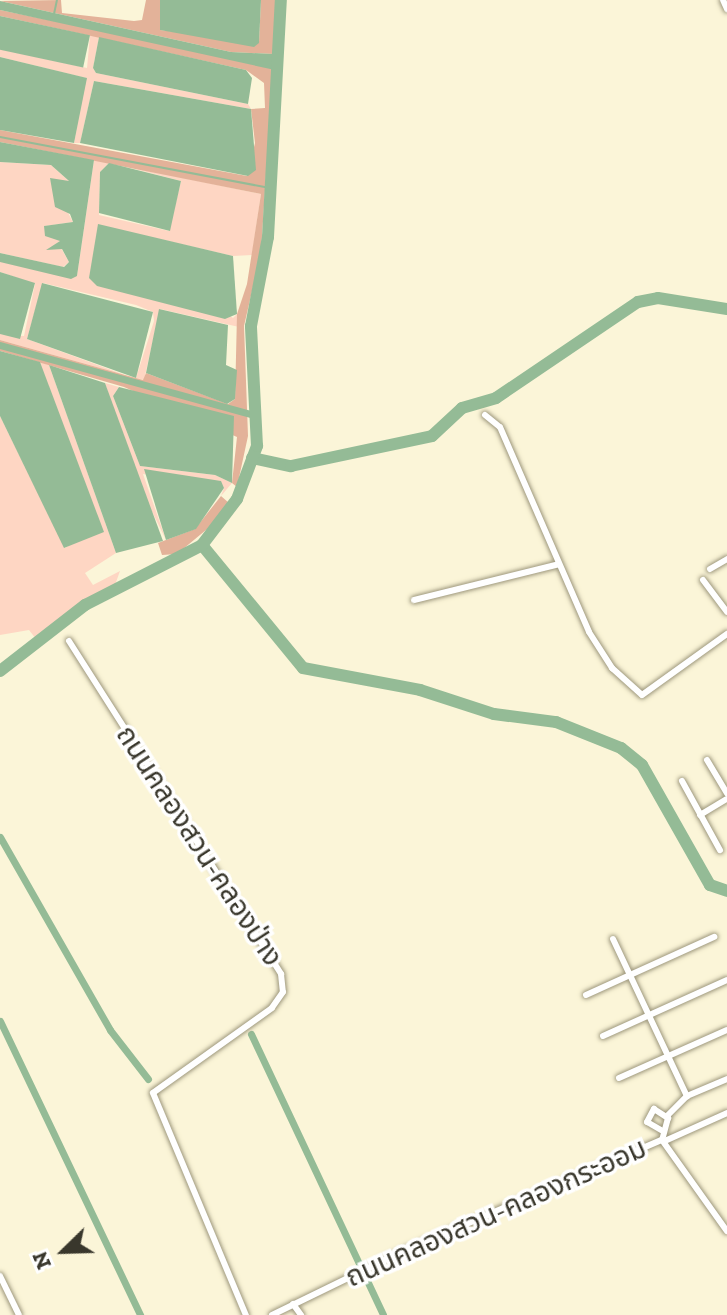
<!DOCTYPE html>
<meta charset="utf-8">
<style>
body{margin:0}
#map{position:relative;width:727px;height:1315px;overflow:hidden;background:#fbf5d8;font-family:"Zilla Slab","Noto Sans Thai",serif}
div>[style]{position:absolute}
.green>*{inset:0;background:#fed6c3}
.forest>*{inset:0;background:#e3b299}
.water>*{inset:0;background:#94bb96;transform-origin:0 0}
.stream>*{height:2px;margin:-1px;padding:0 1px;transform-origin:1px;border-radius:1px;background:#94bb96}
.canal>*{height:7px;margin:-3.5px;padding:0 3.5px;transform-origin:3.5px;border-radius:3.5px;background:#94bb96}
.river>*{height:12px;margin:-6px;padding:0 6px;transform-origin:6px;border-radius:6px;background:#94bb96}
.roads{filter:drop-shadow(0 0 2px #9e987d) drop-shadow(0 0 2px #9e987d)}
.minor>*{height:6px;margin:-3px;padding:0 3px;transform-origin:3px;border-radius:3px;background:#fff}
span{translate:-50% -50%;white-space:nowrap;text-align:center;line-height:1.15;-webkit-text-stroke:7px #fff;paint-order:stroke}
.street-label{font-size:28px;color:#39372c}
.north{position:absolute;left:24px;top:1211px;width:80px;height:80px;-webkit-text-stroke:6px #fff;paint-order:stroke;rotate:247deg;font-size:22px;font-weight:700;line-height:32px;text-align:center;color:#39372c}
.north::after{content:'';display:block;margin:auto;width:28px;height:36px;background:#39372c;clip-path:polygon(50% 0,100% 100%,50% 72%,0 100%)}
</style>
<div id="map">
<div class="green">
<i style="clip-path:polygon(90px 35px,99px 37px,93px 68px,96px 73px,248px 104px,251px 109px,94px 81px,80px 143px,74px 143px,86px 78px,0 57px,0 49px,87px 68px)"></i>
<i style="clip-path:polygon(94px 160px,109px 163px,100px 172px,99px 215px,169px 231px,181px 181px,116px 164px,261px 194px,252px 255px,233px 256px,98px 225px,233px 318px,237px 314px,239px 327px,160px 309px,144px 380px,136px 378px,154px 321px,153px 312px,136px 305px,43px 283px,27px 339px,125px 375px,0 340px,0 334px,24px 336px,35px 284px,0 272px,0 261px,77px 276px)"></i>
<i style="clip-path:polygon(0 162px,51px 165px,71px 183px,50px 179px,73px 222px,45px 226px,60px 241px,49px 249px,61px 248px,69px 262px,63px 267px,0 253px)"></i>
<i style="clip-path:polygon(40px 362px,49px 365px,116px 553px,85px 573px,93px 585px,120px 571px,115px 585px,36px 639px,29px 630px,0 635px,0 416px,65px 548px,71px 544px)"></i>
<i style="clip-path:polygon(105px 383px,119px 387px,113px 396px,140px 466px,215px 475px,232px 483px,221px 496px,224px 488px,143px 474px,166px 540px,135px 477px)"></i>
</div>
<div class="forest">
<i style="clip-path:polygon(61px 0,62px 13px,134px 21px,142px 20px,146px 0,160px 0,160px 30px,259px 42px,261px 0,279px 0,274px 54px,231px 52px,0 1px)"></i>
<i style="clip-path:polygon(0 10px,273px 66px,261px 252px,244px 326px,248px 436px,237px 487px,232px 483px,237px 437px,124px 387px,0 351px,0 340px,143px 380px,146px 373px,228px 404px,235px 399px,237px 314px,247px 284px,261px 194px,0 142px,0 130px,247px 176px,255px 143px,251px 109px,265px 108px,264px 83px,246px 70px,0 16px)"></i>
<i style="clip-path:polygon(221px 496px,229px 503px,212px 525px,177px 554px,162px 555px,158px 543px,195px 529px)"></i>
</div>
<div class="water">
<i style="clip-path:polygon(160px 0,261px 0,259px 43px,254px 47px,160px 30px)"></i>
<i style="clip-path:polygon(0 1px,231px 52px,274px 54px,275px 70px,0 10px)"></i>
<i style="left:0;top:16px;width:92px;height:33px;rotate:12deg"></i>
<i style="clip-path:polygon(99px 37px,246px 70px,252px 78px,248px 104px,96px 73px,93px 68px)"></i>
<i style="clip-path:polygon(0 57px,87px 78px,74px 143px,0 130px)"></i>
<i style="clip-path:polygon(94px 81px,251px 109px,256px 170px,248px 176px,80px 143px)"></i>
<i style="clip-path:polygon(0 142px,94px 160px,77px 276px,71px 279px,0 262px,0 253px,64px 267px,69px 262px,62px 249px,46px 250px,60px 241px,45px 236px,44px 226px,73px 222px,70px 214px,55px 207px,50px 178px,69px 181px,51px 165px,0 162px)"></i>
<i style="clip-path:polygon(109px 163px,181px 181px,170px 231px,99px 213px,100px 172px)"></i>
<i style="clip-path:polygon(98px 224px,233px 256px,237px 314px,225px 319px,97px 286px,89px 278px)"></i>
<i style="clip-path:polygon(0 272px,35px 283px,20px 339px,0 334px)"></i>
<i style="clip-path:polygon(42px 283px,153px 312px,136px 378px,27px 339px)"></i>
<i style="clip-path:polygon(159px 309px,228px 325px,226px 365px,237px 370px,235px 399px,227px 404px,146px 373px)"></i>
<i style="clip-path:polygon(0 351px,40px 362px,104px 532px,64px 548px,0 416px)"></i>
<i style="clip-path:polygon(49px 365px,105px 383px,163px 541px,116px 553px)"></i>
<i style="clip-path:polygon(119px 387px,234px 416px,232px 483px,215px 475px,140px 466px,113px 396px)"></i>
<i style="clip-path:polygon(144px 469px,221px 481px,224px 488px,196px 529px,166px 540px)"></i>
</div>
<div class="stream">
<i style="left:54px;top:14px;width:14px;rotate:-78deg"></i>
<i style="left:0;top:137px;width:276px;rotate:10.7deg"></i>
</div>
<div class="canal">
<i style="left:0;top:345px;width:264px;rotate:15.4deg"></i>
<i style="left:0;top:837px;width:222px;rotate:60.3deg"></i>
<i style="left:110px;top:1030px;width:62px;rotate:52.2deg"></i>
<i style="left:0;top:1021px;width:326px;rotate:64.5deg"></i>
<i style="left:251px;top:1034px;width:310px;rotate:64.8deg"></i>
</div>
<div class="river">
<i style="left:252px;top:458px;width:40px;rotate:12deg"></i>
<i style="left:291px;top:466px;width:144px;rotate:-12deg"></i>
<i style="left:432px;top:436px;width:41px;rotate:-43deg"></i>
<i style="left:462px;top:408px;width:35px;rotate:-16deg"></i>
<i style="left:496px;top:398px;width:171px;rotate:-34.1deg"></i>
<i style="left:638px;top:302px;width:20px;rotate:-11deg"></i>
<i style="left:658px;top:298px;width:70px;rotate:9.1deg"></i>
<i style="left:202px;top:545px;width:159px;rotate:50.6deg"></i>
<i style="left:303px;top:668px;width:119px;rotate:10.6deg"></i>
<i style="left:420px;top:690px;width:78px;rotate:18deg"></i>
<i style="left:494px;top:714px;width:63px;rotate:7.4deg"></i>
<i style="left:556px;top:722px;width:70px;rotate:21.8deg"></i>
<i style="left:621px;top:748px;width:27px;rotate:39deg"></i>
<i style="left:642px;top:765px;width:138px;rotate:60.5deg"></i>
<i style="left:710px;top:885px;width:18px;rotate:19deg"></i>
<i style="left:0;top:671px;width:108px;rotate:-37.8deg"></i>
<i style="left:85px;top:605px;width:131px;rotate:-27.1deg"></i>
<i style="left:202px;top:545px;width:58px;rotate:-52.7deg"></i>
<i style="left:237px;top:499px;width:57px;rotate:-69.3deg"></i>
<i style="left:257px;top:446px;width:120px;rotate:-92.9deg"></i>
<i style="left:251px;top:326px;width:91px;rotate:-79.2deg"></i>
<i style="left:268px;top:237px;width:237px;rotate:-86.9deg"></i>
</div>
<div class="roads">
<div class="minor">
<i style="left:723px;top:0;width:10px;rotate:66deg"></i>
<i style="left:485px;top:415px;width:19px;rotate:39deg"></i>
<i style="left:500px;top:427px;width:223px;rotate:66.5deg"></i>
<i style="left:589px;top:632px;width:43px;rotate:57.4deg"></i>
<i style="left:612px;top:668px;width:40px;rotate:42deg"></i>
<i style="left:642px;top:695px;width:105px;rotate:-35.7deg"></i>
<i style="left:710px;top:569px;width:20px;rotate:-30deg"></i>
<i style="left:703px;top:580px;width:40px;rotate:53deg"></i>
<i style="left:414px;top:600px;width:149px;rotate:-13.9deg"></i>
<i style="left:69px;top:641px;width:395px;rotate:57.5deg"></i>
<i style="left:281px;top:974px;width:18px;rotate:84deg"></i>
<i style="left:283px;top:992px;width:19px;rotate:125deg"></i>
<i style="left:272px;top:1008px;width:146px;rotate:144.5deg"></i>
<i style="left:153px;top:1093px;width:241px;rotate:67.3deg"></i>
<i style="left:707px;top:760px;width:39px;rotate:59deg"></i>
<i style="left:682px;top:781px;width:79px;rotate:61.2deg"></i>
<i style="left:700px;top:815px;width:31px;rotate:-31deg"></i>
<i style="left:613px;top:939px;width:174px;rotate:64.8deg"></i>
<i style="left:586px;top:995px;width:141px;rotate:-24.4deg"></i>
<i style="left:603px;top:1036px;width:136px;rotate:-24.3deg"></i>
<i style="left:619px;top:1078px;width:118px;rotate:-24deg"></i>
<i style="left:668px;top:1115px;width:27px;rotate:-45deg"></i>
<i style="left:687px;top:1096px;width:43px;rotate:-23deg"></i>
<i style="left:661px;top:1130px;width:16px;rotate:-150deg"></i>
<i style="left:647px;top:1122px;width:15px;rotate:-62deg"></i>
<i style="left:654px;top:1109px;width:17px;rotate:33deg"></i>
<i style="left:668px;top:1118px;width:23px;rotate:105deg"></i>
<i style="left:667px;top:1140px;width:66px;rotate:-24.2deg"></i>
<i style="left:0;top:1276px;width:43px;rotate:64deg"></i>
<i style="left:293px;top:1304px;width:14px;rotate:54deg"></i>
<i style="left:272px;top:1315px;width:141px;rotate:-26deg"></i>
<i style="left:399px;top:1253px;width:286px;rotate:-23.3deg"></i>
<i style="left:662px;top:1140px;width:112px;rotate:54.5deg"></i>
</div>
</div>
<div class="street-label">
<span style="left:199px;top:846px;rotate:57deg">ถนนคลองสวน-คลองป่าง</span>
<span style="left:496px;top:1213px;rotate:-24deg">ถนนคลองสวน-คลองกระออม</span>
</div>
<div class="north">N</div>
</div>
